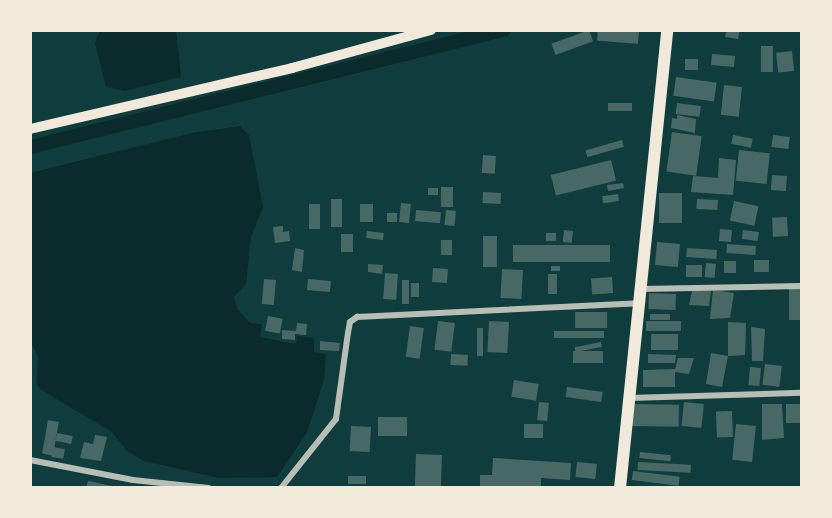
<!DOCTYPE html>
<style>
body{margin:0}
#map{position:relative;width:832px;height:518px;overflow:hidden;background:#0f3d3e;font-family:"Work Sans",sans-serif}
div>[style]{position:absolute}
.water>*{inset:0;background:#0a2a2b}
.canal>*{height:14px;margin:-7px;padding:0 7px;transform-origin:7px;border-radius:7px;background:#0a2a2b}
.building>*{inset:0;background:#486865;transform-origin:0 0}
.minor>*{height:6px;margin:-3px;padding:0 3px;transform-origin:3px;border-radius:3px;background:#b8beb3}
.secondary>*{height:10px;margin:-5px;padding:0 5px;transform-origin:5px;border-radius:5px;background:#f1e9da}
.primary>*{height:12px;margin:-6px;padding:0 6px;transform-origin:6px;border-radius:6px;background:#f1e9da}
span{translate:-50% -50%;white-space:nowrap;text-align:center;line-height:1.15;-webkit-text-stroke:6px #f1e9da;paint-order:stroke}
.frame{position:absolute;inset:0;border:32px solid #f1e9da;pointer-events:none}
</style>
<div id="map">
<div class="water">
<i style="clip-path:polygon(100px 30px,176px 30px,181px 77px,125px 91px,106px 87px,95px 43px)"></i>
<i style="clip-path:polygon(240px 126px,249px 135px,263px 207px,251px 237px,246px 284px,234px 297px,237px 309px,250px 323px,262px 324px,260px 337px,296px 344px,297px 336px,314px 338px,314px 352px,326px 354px,324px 380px,307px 432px,277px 477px,219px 478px,144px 461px,127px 451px,112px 432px,41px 390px,37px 384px,38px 358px,30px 338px,30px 173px,192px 133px)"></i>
</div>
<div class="canal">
<i style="left:30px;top:147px;width:488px;rotate:-13.9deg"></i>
</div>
<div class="building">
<i style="left:589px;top:30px;width:12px;height:40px;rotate:70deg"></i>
<i style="clip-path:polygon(597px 30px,633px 30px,633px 31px,599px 40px)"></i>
<i style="clip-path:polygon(727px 30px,740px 30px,738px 39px,725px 37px)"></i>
<i style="left:639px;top:32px;width:12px;height:41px;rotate:95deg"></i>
<i style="left:773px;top:46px;width:26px;height:12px;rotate:90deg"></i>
<i style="left:792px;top:51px;width:20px;height:16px;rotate:84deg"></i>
<i style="left:712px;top:54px;width:23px;height:11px;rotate:5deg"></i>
<i style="left:685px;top:59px;width:13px;height:11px"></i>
<i style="left:676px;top:77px;width:41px;height:19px;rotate:8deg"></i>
<i style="left:724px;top:85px;width:18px;height:30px;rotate:6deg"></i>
<i style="left:608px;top:103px;width:24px;height:8px"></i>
<i style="left:677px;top:103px;width:24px;height:11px;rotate:7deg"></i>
<i style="clip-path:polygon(677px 115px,696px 119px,695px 133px,671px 128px,672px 118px,677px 119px)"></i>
<i style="left:672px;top:132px;width:30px;height:40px;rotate:8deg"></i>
<i style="left:733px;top:135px;width:20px;height:9px;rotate:11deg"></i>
<i style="left:773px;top:135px;width:17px;height:12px;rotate:7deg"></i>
<i style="left:622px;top:140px;width:7px;height:38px;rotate:74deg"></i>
<i style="left:739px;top:150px;width:31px;height:31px;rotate:6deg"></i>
<i style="left:483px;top:155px;width:13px;height:18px;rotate:4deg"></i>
<i style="clip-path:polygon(719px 158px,736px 160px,733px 195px,691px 192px,693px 176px,718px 178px)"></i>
<i style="left:611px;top:160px;width:21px;height:62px;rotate:76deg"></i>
<i style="left:772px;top:175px;width:15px;height:15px;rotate:4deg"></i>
<i style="clip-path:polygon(623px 183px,624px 188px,608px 191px,607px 185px)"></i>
<i style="left:441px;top:187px;width:12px;height:20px"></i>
<i style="left:428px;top:188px;width:10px;height:7px"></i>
<i style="left:483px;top:192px;width:18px;height:11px;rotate:3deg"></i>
<i style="left:659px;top:193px;width:23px;height:30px"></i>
<i style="left:618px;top:194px;width:7px;height:16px;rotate:82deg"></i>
<i style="left:331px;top:199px;width:11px;height:28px"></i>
<i style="left:697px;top:199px;width:21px;height:10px;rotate:3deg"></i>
<i style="left:734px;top:201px;width:25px;height:20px;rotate:12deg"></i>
<i style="left:401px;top:203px;width:10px;height:19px;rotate:6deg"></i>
<i style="left:309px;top:204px;width:11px;height:25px"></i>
<i style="left:360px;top:204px;width:13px;height:18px"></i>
<i style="left:416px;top:210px;width:25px;height:11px;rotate:5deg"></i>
<i style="left:446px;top:210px;width:10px;height:15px;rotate:6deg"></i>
<i style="left:387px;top:213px;width:10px;height:9px"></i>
<i style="left:787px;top:217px;width:19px;height:15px;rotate:87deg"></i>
<i style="clip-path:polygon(283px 226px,283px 232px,289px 231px,290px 241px,275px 243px,273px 227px)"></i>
<i style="left:720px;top:229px;width:12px;height:12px;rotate:5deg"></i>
<i style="left:564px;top:230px;width:9px;height:12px;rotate:6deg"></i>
<i style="left:743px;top:230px;width:16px;height:9px;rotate:7deg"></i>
<i style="left:367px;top:231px;width:17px;height:7px;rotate:7deg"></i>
<i style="left:546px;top:233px;width:10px;height:8px"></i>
<i style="left:341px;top:234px;width:12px;height:18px"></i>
<i style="left:483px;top:236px;width:14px;height:31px"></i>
<i style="left:441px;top:240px;width:11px;height:15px"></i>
<i style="left:657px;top:242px;width:23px;height:23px;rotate:5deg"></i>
<i style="left:727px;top:244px;width:29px;height:9px;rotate:4deg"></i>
<i style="left:610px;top:245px;width:17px;height:97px;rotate:90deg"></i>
<i style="clip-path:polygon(295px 248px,304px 250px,302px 272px,292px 270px)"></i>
<i style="left:687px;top:248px;width:30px;height:9px;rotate:4deg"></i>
<i style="left:754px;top:260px;width:15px;height:12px"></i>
<i style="left:724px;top:261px;width:12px;height:12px"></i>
<i style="left:706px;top:263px;width:10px;height:14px;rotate:6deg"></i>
<i style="clip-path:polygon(368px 264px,383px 265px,382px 274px,368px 272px)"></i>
<i style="left:686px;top:265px;width:16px;height:12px"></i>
<i style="left:551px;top:266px;width:9px;height:5px"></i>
<i style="left:433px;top:268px;width:15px;height:14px;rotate:4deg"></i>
<i style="left:502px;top:269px;width:21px;height:29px;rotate:3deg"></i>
<i style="left:385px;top:273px;width:13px;height:26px;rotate:4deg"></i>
<i style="left:548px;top:274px;width:9px;height:20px"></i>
<i style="left:612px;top:277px;width:16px;height:21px;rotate:86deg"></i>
<i style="left:264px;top:279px;width:12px;height:25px;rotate:5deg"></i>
<i style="left:308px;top:279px;width:23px;height:11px;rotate:5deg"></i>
<i style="left:402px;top:280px;width:7px;height:24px"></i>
<i style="left:411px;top:283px;width:8px;height:14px"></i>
<i style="left:789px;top:289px;width:13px;height:31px"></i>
<i style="clip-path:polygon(713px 290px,734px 293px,730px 318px,710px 319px)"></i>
<i style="clip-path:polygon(692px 291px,711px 291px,709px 306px,689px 305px)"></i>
<i style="left:649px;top:293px;width:27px;height:16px;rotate:2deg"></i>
<i style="left:575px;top:312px;width:32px;height:16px"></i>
<i style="left:650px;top:314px;width:20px;height:6px"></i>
<i style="left:268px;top:316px;width:15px;height:15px;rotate:11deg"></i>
<i style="left:438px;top:321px;width:17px;height:29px;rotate:7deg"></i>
<i style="left:489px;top:321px;width:20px;height:31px;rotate:3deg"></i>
<i style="left:681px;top:321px;width:10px;height:35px;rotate:90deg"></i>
<i style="clip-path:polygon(728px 322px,746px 323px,745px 355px,728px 356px,722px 387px,706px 384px,711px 353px,728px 356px)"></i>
<i style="clip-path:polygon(297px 323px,307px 324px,306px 335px,295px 334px,295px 340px,282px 339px,282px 330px,296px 331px)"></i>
<i style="left:410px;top:326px;width:14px;height:31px;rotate:8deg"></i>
<i style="clip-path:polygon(751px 327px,765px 329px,763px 361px,752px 361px)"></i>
<i style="left:477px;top:328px;width:6px;height:28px"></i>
<i style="left:604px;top:331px;width:7px;height:50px;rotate:90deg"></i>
<i style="left:651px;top:334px;width:27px;height:16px"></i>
<i style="clip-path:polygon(320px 341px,340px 343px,339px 351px,320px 350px)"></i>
<i style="left:601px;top:342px;width:5px;height:27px;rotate:79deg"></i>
<i style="left:603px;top:351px;width:12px;height:30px;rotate:90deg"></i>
<i style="left:451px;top:354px;width:17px;height:11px;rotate:3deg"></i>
<i style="clip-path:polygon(648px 354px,676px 355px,675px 363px,648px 363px)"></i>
<i style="clip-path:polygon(678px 358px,694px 358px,689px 374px,675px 372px,675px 387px,643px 387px,643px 370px,675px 369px)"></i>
<i style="left:765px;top:364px;width:17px;height:21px;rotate:7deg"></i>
<i style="left:750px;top:367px;width:11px;height:18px;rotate:5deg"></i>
<i style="left:514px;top:380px;width:25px;height:17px;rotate:9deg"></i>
<i style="left:567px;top:387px;width:36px;height:10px;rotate:8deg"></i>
<i style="left:539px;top:402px;width:10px;height:18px;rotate:6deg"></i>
<i style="left:684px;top:402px;width:20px;height:24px;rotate:6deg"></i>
<i style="left:632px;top:404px;width:47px;height:22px;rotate:1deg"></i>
<i style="clip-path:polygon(762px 404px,782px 404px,784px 438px,762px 440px)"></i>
<i style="left:786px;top:404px;width:16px;height:19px"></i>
<i style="left:732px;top:411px;width:26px;height:16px;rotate:88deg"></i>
<i style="left:378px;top:417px;width:29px;height:19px"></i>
<i style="left:48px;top:420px;width:11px;height:34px;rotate:10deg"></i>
<i style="left:524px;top:424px;width:19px;height:14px"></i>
<i style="left:736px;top:424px;width:20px;height:36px;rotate:6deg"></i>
<i style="left:351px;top:426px;width:20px;height:25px;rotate:3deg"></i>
<i style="left:57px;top:433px;width:16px;height:8px;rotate:11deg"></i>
<i style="clip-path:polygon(95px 435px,107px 437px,101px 461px,80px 458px,84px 442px,93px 444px)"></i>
<i style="left:53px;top:447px;width:12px;height:10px;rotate:9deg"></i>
<i style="left:640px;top:452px;width:31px;height:6px;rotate:6deg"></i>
<i style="left:416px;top:454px;width:26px;height:34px;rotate:2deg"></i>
<i style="clip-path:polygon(493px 458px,571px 463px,570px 480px,541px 478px,541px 488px,480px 488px,480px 475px,492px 475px)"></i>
<i style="left:577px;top:462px;width:20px;height:15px;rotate:6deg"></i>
<i style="left:638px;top:462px;width:53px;height:8px;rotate:3deg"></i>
<i style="left:633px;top:471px;width:47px;height:9px;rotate:7deg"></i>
<i style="left:348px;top:476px;width:18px;height:8px"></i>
<i style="clip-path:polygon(88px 481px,117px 487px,117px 488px,86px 488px)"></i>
</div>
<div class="minor">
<i style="left:641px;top:289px;width:161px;rotate:-1.1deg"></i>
<i style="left:629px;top:398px;width:173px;rotate:-1.7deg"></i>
<i style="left:30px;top:460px;width:105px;rotate:11deg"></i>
<i style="left:133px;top:480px;width:76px;rotate:6deg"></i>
<i style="left:281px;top:488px;width:88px;rotate:-51.4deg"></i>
<i style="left:336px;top:419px;width:87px;rotate:-82.1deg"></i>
<i style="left:348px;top:333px;width:11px;rotate:-80deg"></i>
<i style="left:350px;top:322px;width:9px;rotate:-36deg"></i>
<i style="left:357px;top:317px;width:282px;rotate:-2.8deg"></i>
</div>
<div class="secondary">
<i style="left:30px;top:129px;width:269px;rotate:-13.1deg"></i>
<i style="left:292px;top:68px;width:144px;rotate:-15.3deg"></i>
</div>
<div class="primary">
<i style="left:620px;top:488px;width:460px;rotate:-84.1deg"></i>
</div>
<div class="frame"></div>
</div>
